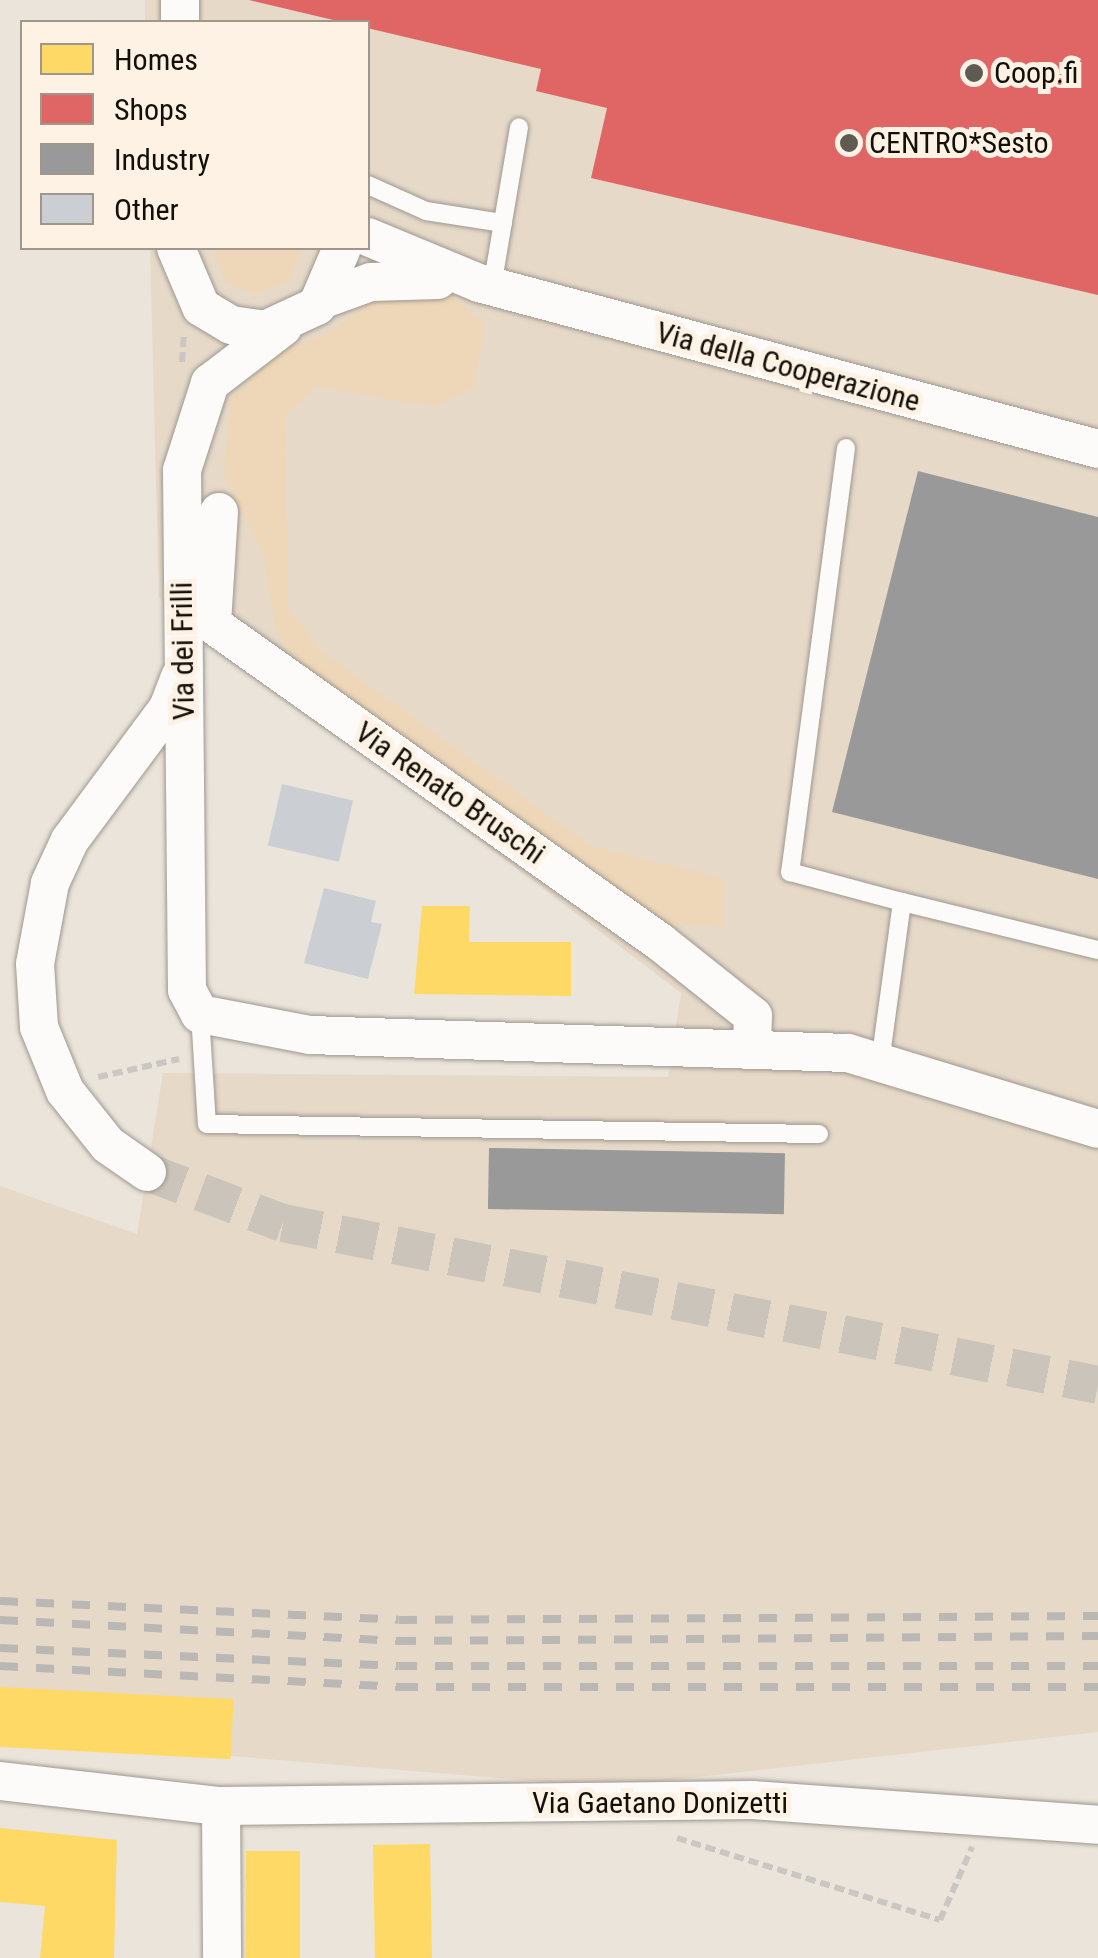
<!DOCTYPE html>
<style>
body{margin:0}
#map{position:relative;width:1098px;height:1958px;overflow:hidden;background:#ebe4da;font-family:"Roboto Condensed",sans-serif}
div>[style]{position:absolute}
.built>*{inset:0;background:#e6d9c8}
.green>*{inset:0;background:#eed7b8}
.homes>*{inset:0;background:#ffd966;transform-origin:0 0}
.shops>*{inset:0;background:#e06666}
.industry>*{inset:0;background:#999;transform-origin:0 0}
.building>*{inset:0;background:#cbcfd4;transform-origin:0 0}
.street-tunnel>*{height:38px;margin-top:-19px;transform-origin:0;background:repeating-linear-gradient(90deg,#cbc4bb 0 38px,transparent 0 57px)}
.path>*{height:6px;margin-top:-3px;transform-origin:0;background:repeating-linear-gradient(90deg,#c9c6c3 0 10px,transparent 0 15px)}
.roads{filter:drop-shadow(0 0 2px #9d9890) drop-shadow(0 0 2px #9d9890)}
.lane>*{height:18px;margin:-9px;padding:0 9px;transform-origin:9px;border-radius:9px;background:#fcfbf9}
.street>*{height:38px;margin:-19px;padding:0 19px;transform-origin:19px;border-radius:19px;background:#fcfbf9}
.rail>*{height:8px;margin-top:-4px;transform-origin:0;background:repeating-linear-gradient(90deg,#b9b8b5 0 18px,transparent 0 36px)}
.dots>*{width:28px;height:28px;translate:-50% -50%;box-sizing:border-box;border:5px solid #fdf2e4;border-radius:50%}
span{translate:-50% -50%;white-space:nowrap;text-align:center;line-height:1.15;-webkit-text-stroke:10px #fdf2e4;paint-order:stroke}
.poi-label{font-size:30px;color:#130f09}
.left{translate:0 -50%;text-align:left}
.street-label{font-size:30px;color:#130f09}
.legend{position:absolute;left:20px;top:20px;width:350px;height:230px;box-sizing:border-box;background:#fdf2e4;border:2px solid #9f978c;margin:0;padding:12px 18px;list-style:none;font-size:30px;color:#130f09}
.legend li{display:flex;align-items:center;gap:20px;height:50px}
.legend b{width:50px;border:2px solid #9f978c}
</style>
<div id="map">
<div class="built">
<i style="clip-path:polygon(145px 0,1098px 0,1098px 1732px,608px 1787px,0 1737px,0 1186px,137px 1234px,163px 1073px,668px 1077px,681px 993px,159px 598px,150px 248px,368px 248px,368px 22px,145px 22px)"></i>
</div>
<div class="green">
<i style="clip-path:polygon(212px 248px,302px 248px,289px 282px,253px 294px,227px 283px)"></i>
<i style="clip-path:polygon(447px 291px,485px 325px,473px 388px,435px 407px,318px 387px,285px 415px,288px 608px,320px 650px,591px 846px,724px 878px,725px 927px,667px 925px,598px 883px,296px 663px,275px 628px,263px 553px,224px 478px,230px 399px,282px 351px,327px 334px,374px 298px)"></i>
</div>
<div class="homes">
<i style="clip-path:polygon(422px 906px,470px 906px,469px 942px,571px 942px,571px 996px,414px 994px)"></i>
<i style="left:0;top:1687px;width:234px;height:60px;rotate:3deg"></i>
<i style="clip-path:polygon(0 1828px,117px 1840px,114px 1958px,40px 1958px,45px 1906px,0 1902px)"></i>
<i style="left:430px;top:1844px;width:114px;height:57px;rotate:89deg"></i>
<i style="left:300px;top:1851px;width:107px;height:54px;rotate:90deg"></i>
</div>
<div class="shops">
<i style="clip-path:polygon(249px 0,1098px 0,1098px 295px,591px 178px,607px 108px,536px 91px,541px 69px)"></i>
</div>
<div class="industry">
<i style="clip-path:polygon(918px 471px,1098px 517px,1098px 879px,832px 812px)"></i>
<i style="left:489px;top:1148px;width:296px;height:61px;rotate:1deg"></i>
</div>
<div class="building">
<i style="left:282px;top:784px;width:73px;height:63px;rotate:13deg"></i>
<i style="clip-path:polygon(324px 888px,376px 901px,371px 922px,382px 924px,368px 979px,304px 963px)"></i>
</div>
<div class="street-tunnel">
<i style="left:147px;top:1172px;width:145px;rotate:20.6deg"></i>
<i style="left:283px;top:1223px;width:831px;rotate:11.24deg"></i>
</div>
<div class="path">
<i style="left:182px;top:362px;width:28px;rotate:-86deg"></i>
<i style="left:98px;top:1077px;width:83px;rotate:-12.5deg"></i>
<i style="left:677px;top:1838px;width:275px;rotate:17.3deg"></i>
<i style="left:940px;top:1920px;width:80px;rotate:-66.3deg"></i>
</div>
<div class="roads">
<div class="lane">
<i style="left:368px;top:185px;width:64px;rotate:24.1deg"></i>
<i style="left:426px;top:211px;width:78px;rotate:8.9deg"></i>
<i style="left:492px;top:287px;width:162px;rotate:-80.4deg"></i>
<i style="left:846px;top:448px;width:428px;rotate:97.5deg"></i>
<i style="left:790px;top:872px;width:116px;rotate:15deg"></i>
<i style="left:902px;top:902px;width:162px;rotate:97.8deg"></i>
<i style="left:902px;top:902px;width:202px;rotate:13.8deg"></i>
<i style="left:200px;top:1014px;width:110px;rotate:86.4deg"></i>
<i style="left:207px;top:1124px;width:612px;rotate:0.94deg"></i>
</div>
<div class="street">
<i style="left:180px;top:22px;width:22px;rotate:-90deg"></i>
<i style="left:368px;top:237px;width:120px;rotate:22.5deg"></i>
<i style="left:479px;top:283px;width:641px;rotate:15.01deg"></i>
<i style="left:176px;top:248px;width:64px;rotate:67deg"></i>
<i style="left:201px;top:307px;width:35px;rotate:31deg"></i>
<i style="left:231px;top:325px;width:34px;rotate:8deg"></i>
<i style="left:265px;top:330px;width:57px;rotate:-24.8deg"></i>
<i style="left:317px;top:306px;width:63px;rotate:-66.7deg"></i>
<i style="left:324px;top:299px;width:50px;rotate:-19.9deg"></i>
<i style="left:371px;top:282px;width:67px;rotate:-1.7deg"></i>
<i style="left:283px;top:327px;width:92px;rotate:142.5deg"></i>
<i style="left:210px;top:383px;width:91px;rotate:107.8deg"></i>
<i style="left:182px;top:470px;width:520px;rotate:89.45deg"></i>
<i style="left:187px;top:990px;width:27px;rotate:62deg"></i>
<i style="left:200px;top:1014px;width:112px;rotate:10.8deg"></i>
<i style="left:310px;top:1035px;width:538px;rotate:1.92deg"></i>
<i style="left:848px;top:1053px;width:261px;rotate:16.9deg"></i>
<i style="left:219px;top:512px;width:112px;rotate:93.6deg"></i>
<i style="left:212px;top:624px;width:549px;rotate:35.37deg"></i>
<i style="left:660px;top:942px;width:119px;rotate:38.5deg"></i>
<i style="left:753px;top:1016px;width:28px;rotate:92deg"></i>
<i style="left:147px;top:1172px;width:47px;rotate:-145.3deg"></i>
<i style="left:108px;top:1145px;width:69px;rotate:-128.5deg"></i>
<i style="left:65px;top:1091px;width:69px;rotate:-112.1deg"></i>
<i style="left:39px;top:1027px;width:63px;rotate:-93.6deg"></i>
<i style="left:35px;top:964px;width:82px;rotate:-79.5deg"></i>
<i style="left:50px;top:883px;width:47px;rotate:-65.1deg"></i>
<i style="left:70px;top:840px;width:164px;rotate:-53.4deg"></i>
<i style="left:168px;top:708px;width:33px;rotate:-69deg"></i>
<i style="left:0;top:1781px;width:222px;rotate:6.5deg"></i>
<i style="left:221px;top:1806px;width:531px;rotate:-0.65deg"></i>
<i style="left:752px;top:1800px;width:347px;rotate:4.1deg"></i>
<i style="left:221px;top:1806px;width:152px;rotate:89.6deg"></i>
</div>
</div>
<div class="rail">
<i style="left:0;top:1601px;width:399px;rotate:2.7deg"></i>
<i style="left:399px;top:1620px;width:699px;rotate:-0.33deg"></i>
<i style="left:0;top:1620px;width:399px;rotate:3deg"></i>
<i style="left:398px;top:1641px;width:700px;rotate:-0.41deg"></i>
<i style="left:0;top:1648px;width:399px;rotate:2.6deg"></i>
<i style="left:399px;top:1666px;width:699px"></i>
<i style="left:0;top:1666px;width:401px;rotate:3deg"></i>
<i style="left:400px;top:1687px;width:698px"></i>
</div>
<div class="dots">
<i style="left:974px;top:73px;background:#5f5a52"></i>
<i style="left:849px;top:143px;background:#5f5a52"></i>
</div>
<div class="poi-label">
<span class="left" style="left:994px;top:73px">Coop.fi</span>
<span class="left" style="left:869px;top:143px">CENTRO*Sesto</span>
</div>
<div class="street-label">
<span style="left:788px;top:367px;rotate:15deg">Via della Cooperazione</span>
<span style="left:183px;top:651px;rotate:-91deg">Via dei Frilli</span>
<span style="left:450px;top:793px;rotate:35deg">Via Renato Bruschi</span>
<span style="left:660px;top:1803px">Via Gaetano Donizetti</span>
</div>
<ul class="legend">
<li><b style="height:28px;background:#ffd966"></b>Homes</li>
<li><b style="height:28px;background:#e06666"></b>Shops</li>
<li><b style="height:28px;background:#999"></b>Industry</li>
<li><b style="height:28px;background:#cbcfd4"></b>Other</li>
</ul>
</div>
